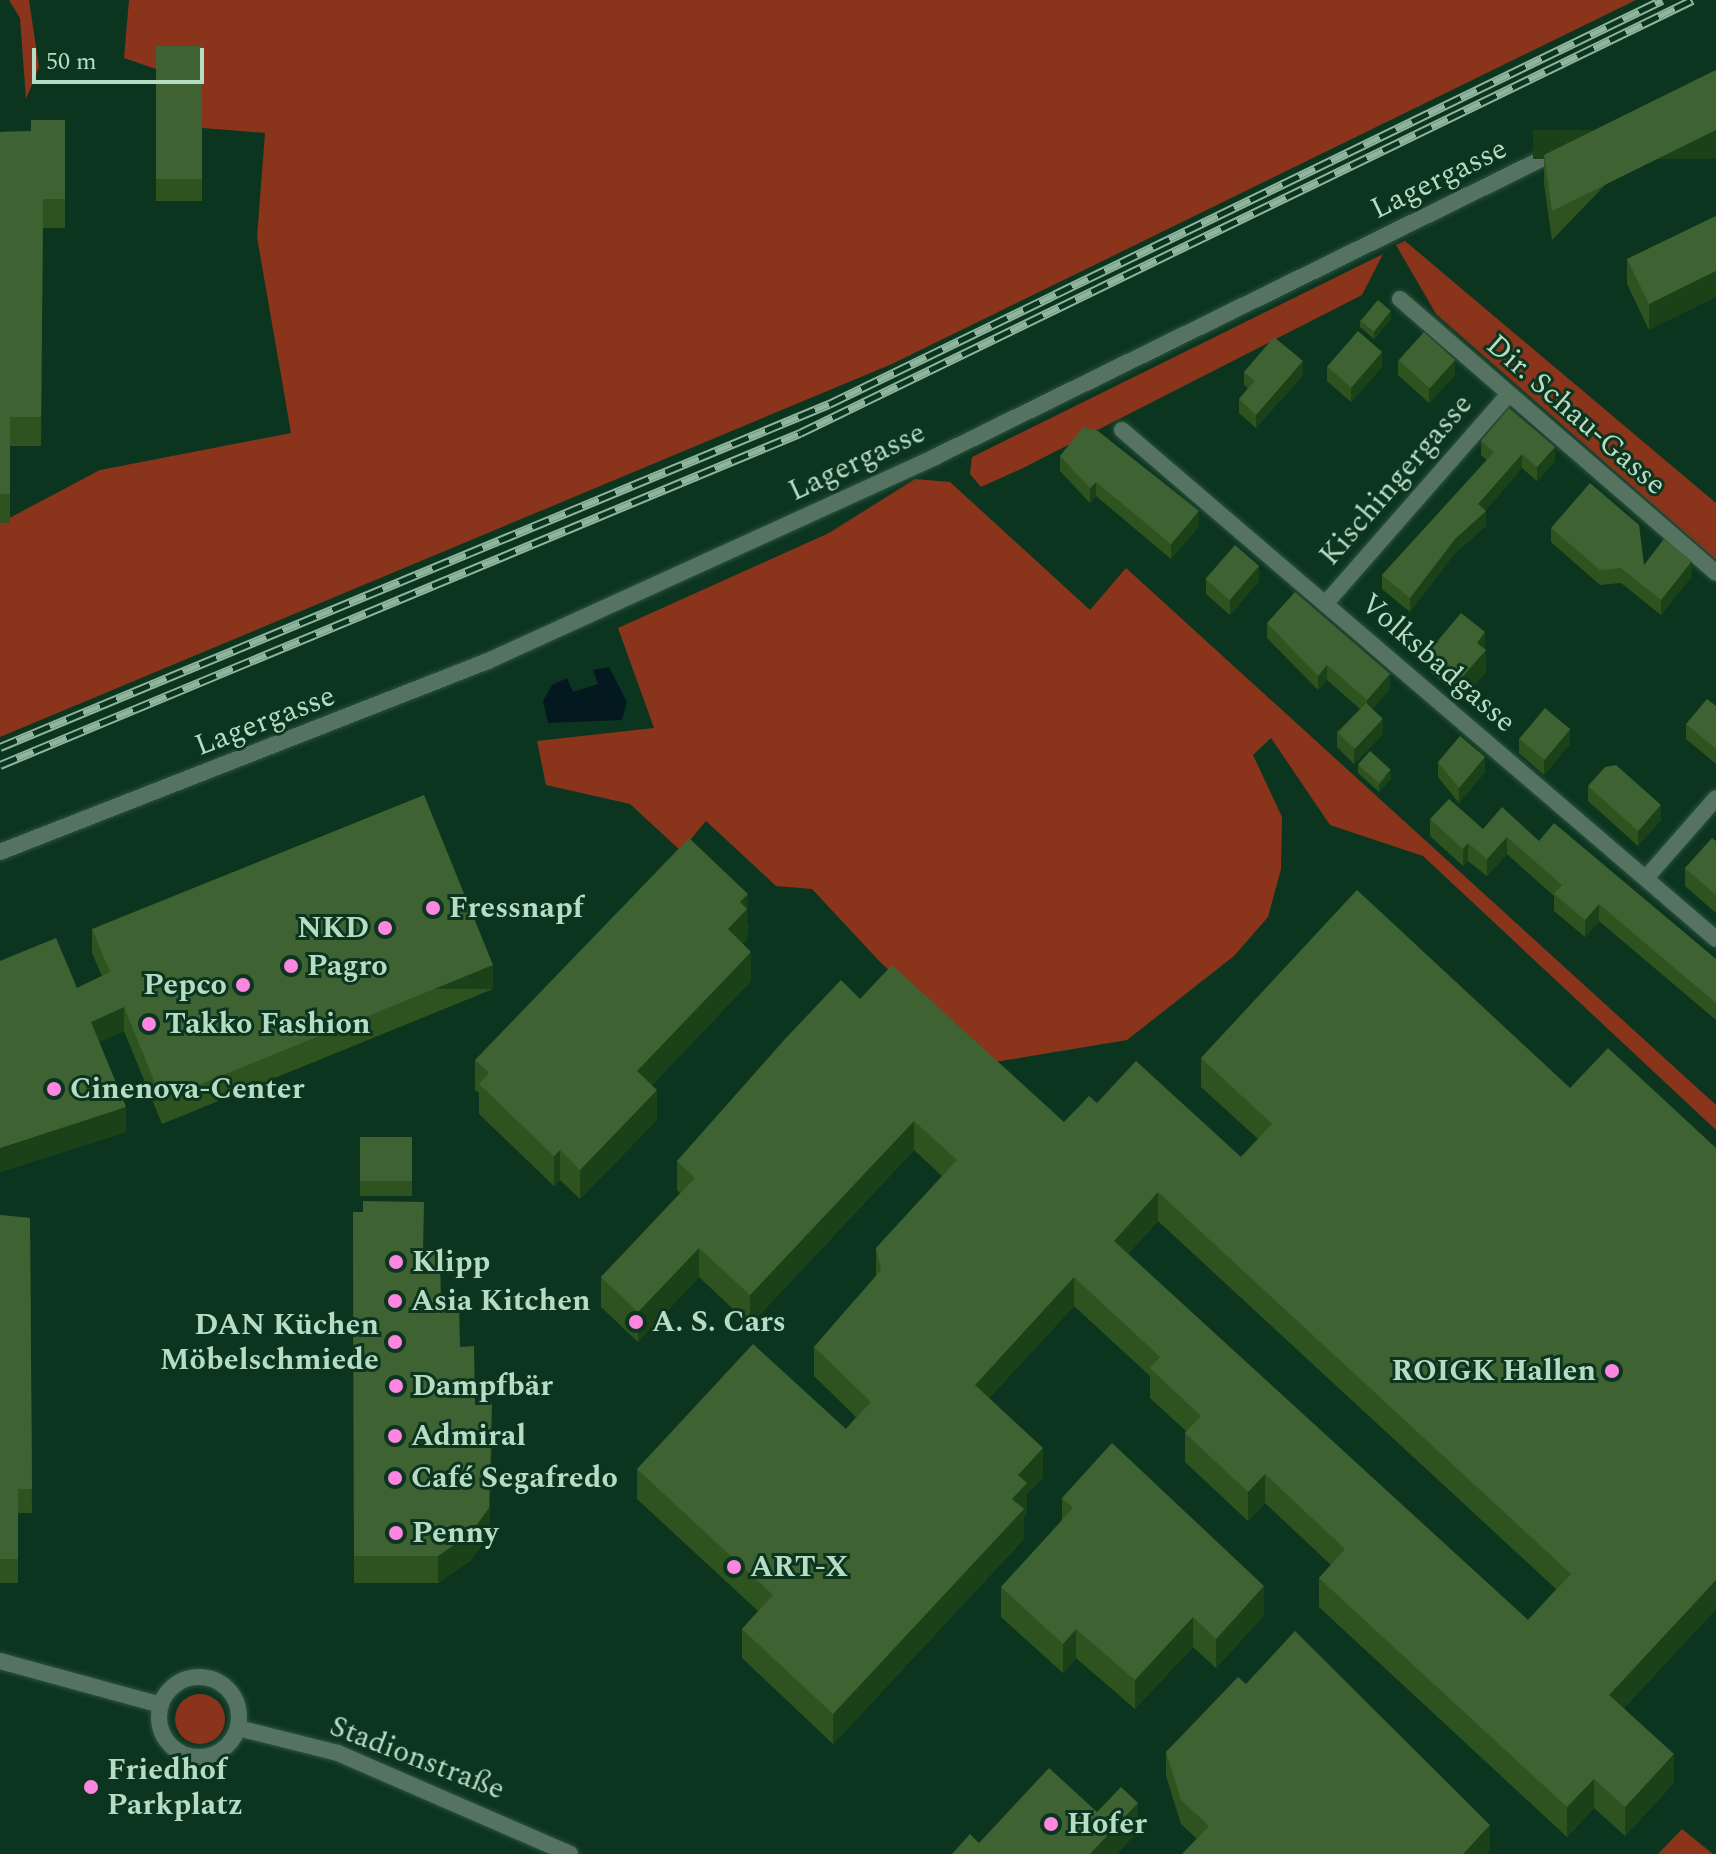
<!DOCTYPE html>
<meta charset="utf-8">
<style>
body{margin:0}
#map{position:relative;width:1716px;height:1854px;overflow:hidden;background:#0c3520;font-family:Spectral,serif}
div>[style]{position:absolute}
.green>*{inset:0;background:#89341b}
.round{border-radius:50%}
.water>*{inset:0;background:#04191f}
.roads{filter:drop-shadow(0 0 2px #2b533e) drop-shadow(0 0 2px #2b533e)}
.minor>*{height:16px;margin:-8px;padding:0 8px;transform-origin:8px;border-radius:8px;background:#567361}
.tertiary>*{height:16px;margin:-8px;padding:0 8px;transform-origin:8px;border-radius:8px;background:#567361}
.tertiary>.ring{margin:-8px;padding:0;box-sizing:content-box;background:none;border:16px solid #567361;border-radius:50%}
.rail>*{height:9px;margin-top:-4.5px;transform-origin:0;background:repeating-linear-gradient(90deg,#0c3520 0 18px,#8fb59d 0 36px);box-sizing:border-box;border-block:2px solid #8fb59d}
.wall>*{inset:0;background:#2f531f;transform-origin:0 0}
.shaded-wall>*{inset:0;background:#1b4118;transform-origin:0 0}
.building>*{inset:0;background:#3e6231;transform-origin:0 0}
.dots>*{width:22px;height:22px;translate:-50% -50%;box-sizing:border-box;border:4px solid #0c3520;border-radius:50%}
span{translate:-50% -50%;white-space:nowrap;text-align:center;line-height:1.15;-webkit-text-stroke:6px #0c3520;paint-order:stroke}
.street-label{font-size:30px;color:#b7dcc4}
.poi-label{font-size:30px;color:#b7dcc4;font-weight:700}
.left{translate:0 -50%;text-align:left}
.right{translate:-100% -50%;text-align:right}
.scale{position:absolute;left:32px;top:48px;width:172px;height:36px;box-sizing:border-box;border:4px solid #b7dcc4;border-top:0;padding-left:10px;font-size:24px;line-height:28px;white-space:nowrap;color:#b7dcc4;-webkit-text-stroke:6px #0c3520;paint-order:stroke}
</style>
<div id="map">
<div class="green">
<i style="clip-path:polygon(9px 0,29px 0,39px 67px,26px 99px,20px 18px)"></i>
<i style="clip-path:polygon(129px 0,1636px 0,892px 364px,0 737px,0 523px,100px 470px,291px 433px,257px 237px,265px 133px,203px 128px,156px 69px,124px 58px)"></i>
<i style="clip-path:polygon(1405px 241px,1716px 503px,1716px 560px,1436px 314px,1396px 245px)"></i>
<i style="clip-path:polygon(1383px 254px,1362px 295px,1023px 468px,981px 487px,970px 474px,972px 457px)"></i>
<i style="clip-path:polygon(915px 479px,950px 482px,1090px 610px,1126px 568px,1716px 1105px,1716px 1130px,1423px 856px,1330px 825px,1271px 738px,1253px 755px,1282px 817px,1281px 869px,1268px 917px,1234px 956px,1127px 1040px,995px 1062px,882px 964px,812px 889px,776px 886px,706px 821px,681px 851px,630px 804px,546px 785px,537px 741px,654px 728px,618px 628px,829px 533px)"></i>
<i class="round" style="left:175px;top:1694px;width:50px;height:50px"></i>
<i style="clip-path:polygon(1682px 1829px,1713px 1854px,1658px 1854px)"></i>
</div>
<div class="water">
<i style="clip-path:polygon(609px 667px,627px 702px,622px 720px,548px 723px,543px 701px,552px 685px,567px 678px,573px 692px,598px 684px,593px 670px)"></i>
</div>
<div class="roads">
<div class="minor">
<i style="left:1400px;top:299px;width:418px;rotate:40.9deg"></i>
<i style="left:1122px;top:430px;width:782px;rotate:40.59deg"></i>
<i style="left:1326px;top:603px;width:278px;rotate:-48.8deg"></i>
<i style="left:0;top:852px;width:524px;rotate:-21.38deg"></i>
<i style="left:488px;top:661px;width:491px;rotate:-24.5deg"></i>
<i style="left:935px;top:457px;width:701px;rotate:-26.16deg"></i>
<i style="left:1646px;top:878px;width:106px;rotate:-48.8deg"></i>
</div>
<div class="tertiary">
<i style="left:0;top:1661px;width:167px;rotate:15.3deg"></i>
<i class="ring" style="left:159px;top:1677px;width:64px;height:64px"></i>
<i style="left:238px;top:1728px;width:103px;rotate:14deg"></i>
<i style="left:338px;top:1753px;width:253px;rotate:23.5deg"></i>
</div>
</div>
<div class="rail">
<i style="left:0;top:747px;width:897px;rotate:-22.48deg"></i>
<i style="left:829px;top:404px;width:926px;rotate:-25.87deg"></i>
<i style="left:0;top:765px;width:866px;rotate:-22.54deg"></i>
<i style="left:800px;top:433px;width:992px;rotate:-25.89deg"></i>
</div>
<div class="wall">
<i style="left:156px;top:46px;width:46px;height:155px"></i>
<i style="clip-path:polygon(1716px 70px,1552px 240px,1544px 184px,1544px 155px)"></i>
<i style="clip-path:polygon(65px 120px,65px 228px,43px 228px,41px 446px,10px 446px,10px 523px,0 523px,0 132px,31px 131px)"></i>
<i style="clip-path:polygon(1716px 216px,1649px 330px,1627px 284px,1627px 259px)"></i>
<i style="clip-path:polygon(1391px 319px,1374px 339px,1360px 327px,1360px 320px)"></i>
<i style="clip-path:polygon(1398px 360px,1455px 375px,1429px 403px,1398px 375px)"></i>
<i style="clip-path:polygon(1327px 366px,1382px 367px,1351px 402px,1327px 381px)"></i>
<i style="clip-path:polygon(1244px 372px,1303px 375px,1256px 428px,1239px 413px,1239px 399px,1248px 388px,1244px 385px)"></i>
<i style="clip-path:polygon(1481px 441px,1555px 461px,1537px 481px,1522px 468px,1485px 511px,1486px 526px,1455px 553px,1410px 612px,1382px 589px,1382px 575px,1487px 460px,1481px 455px)"></i>
<i style="clip-path:polygon(1060px 456px,1199px 526px,1171px 559px,1096px 496px,1090px 503px,1060px 471px)"></i>
<i style="clip-path:polygon(1551px 528px,1644px 565px,1692px 576px,1661px 615px,1621px 583px,1600px 585px,1551px 542px)"></i>
<i style="clip-path:polygon(1206px 579px,1259px 581px,1230px 615px,1206px 594px)"></i>
<i style="clip-path:polygon(1267px 623px,1390px 689px,1372px 709px,1383px 734px,1354px 764px,1337px 747px,1337px 732px,1360px 709px,1327px 680px,1318px 690px,1267px 638px)"></i>
<i style="clip-path:polygon(1485px 649px,1486px 672px,1463px 699px,1430px 672px,1430px 650px)"></i>
<i style="clip-path:polygon(1716px 706px,1716px 764px,1686px 739px,1686px 724px)"></i>
<i style="clip-path:polygon(1519px 738px,1570px 744px,1544px 775px,1519px 753px)"></i>
<i style="clip-path:polygon(1438px 762px,1485px 772px,1459px 803px,1438px 777px)"></i>
<i style="clip-path:polygon(1358px 765px,1391px 778px,1379px 792px,1358px 773px)"></i>
<i style="clip-path:polygon(1588px 786px,1661px 820px,1638px 846px,1588px 801px)"></i>
<i style="clip-path:polygon(1430px 819px,1539px 841px,1716px 959px,1716px 1020px,1599px 921px,1585px 937px,1554px 911px,1554px 896px,1507px 854px,1487px 876px,1468px 861px,1463px 866px,1430px 836px)"></i>
<i style="clip-path:polygon(1716px 841px,1716px 913px,1685px 886px,1685px 868px)"></i>
<i style="clip-path:polygon(evenodd,1357px 890px,1716px 1609px,1624px 1708px,1674px 1783px,1625px 1836px,1594px 1808px,1567px 1837px,1319px 1607px,1319px 1578px,1331px 1565px,1265px 1503px,1248px 1521px,1185px 1462px,1185px 1433px,1186px 1431px,1150px 1398px,1150px 1376px,1074px 1306px,989px 1398px,1043px 1477px,1027px 1494px,1027px 1513px,1024px 1516px,1024px 1539px,833px 1744px,742px 1658px,742px 1629px,758px 1611px,637px 1499px,637px 1469px,846px 1429px,856px 1417px,814px 1376px,814px 1347px,876px 1276px,876px 1248px,942px 1176px,914px 1150px,750px 1325px,699px 1277px,638px 1342px,601px 1307px,601px 1277px,680px 1193px,677px 1190px,677px 1161px,860px 999px,1064px 1122px,1097px 1103px,1241px 1157px,1258px 1139px,1201px 1087px,1201px 1058px,1357px 890px,1158px 1221px,1556px 1589px,1528px 1620px,1128px 1254px,1158px 1221px)"></i>
<i style="clip-path:polygon(748px 923px,747px 939px,743px 943px,751px 981px,652px 1085px,657px 1120px,580px 1199px,560px 1180px,554px 1186px,479px 1114px,479px 1093px,475px 1090px,475px 1060px)"></i>
<i style="clip-path:polygon(92px 929px,493px 989px,162px 1124px,124px 1031px,99px 1042px,126px 1132px,0 1172px,0 961px,77px 988px,102px 976px,92px 953px)"></i>
<i style="left:360px;top:1137px;width:52px;height:59px"></i>
<i style="clip-path:polygon(353px 1212px,423px 1254px,460px 1347px,475px 1405px,492px 1431px,489px 1535px,470px 1561px,438px 1583px,354px 1583px)"></i>
<i style="clip-path:polygon(0 1215px,30px 1218px,32px 1513px,18px 1513px,18px 1583px,0 1583px)"></i>
<i style="clip-path:polygon(1062px 1498px,1264px 1615px,1216px 1668px,1193px 1647px,1135px 1709px,1076px 1658px,1063px 1673px,1001px 1617px,1001px 1587px,1062px 1521px)"></i>
<i style="clip-path:polygon(1246px 1684px,1490px 1849px,1486px 1854px,1182px 1854px,1197px 1839px,1181px 1824px,1166px 1776px,1166px 1752px)"></i>
</div>
<div class="shaded-wall">
<i style="left:1716px;top:130px;width:29px;height:183px;rotate:90deg"></i>
<i style="clip-path:polygon(1716px 271px,1716px 297px,1649px 330px,1649px 304px)"></i>
<i style="clip-path:polygon(1391px 311px,1391px 319px,1374px 339px,1374px 332px)"></i>
<i style="clip-path:polygon(1382px 352px,1382px 367px,1351px 402px,1351px 387px)"></i>
<i style="clip-path:polygon(1455px 360px,1455px 375px,1429px 403px,1429px 388px)"></i>
<i style="clip-path:polygon(1303px 361px,1303px 375px,1256px 428px,1256px 415px)"></i>
<i style="clip-path:polygon(1555px 447px,1555px 461px,1537px 481px,1537px 467px)"></i>
<i style="clip-path:polygon(1522px 454px,1522px 468px,1479px 518px,1486px 511px,1486px 526px,1455px 553px,1410px 612px,1410px 598px,1478px 504px)"></i>
<i style="clip-path:polygon(1096px 482px,1096px 496px,1090px 503px,1090px 488px)"></i>
<i style="clip-path:polygon(1199px 511px,1199px 526px,1171px 559px,1171px 544px)"></i>
<i style="clip-path:polygon(1692px 561px,1692px 576px,1661px 615px,1661px 600px)"></i>
<i style="clip-path:polygon(1259px 566px,1259px 581px,1230px 615px,1230px 600px)"></i>
<i style="clip-path:polygon(1485px 632px,1486px 672px,1463px 699px,1463px 676px,1477px 643px)"></i>
<i style="clip-path:polygon(1327px 665px,1327px 680px,1318px 690px,1318px 676px)"></i>
<i style="clip-path:polygon(1390px 674px,1390px 689px,1367px 715px,1367px 700px)"></i>
<i style="clip-path:polygon(1383px 719px,1383px 734px,1354px 764px,1354px 749px)"></i>
<i style="clip-path:polygon(1570px 729px,1570px 744px,1544px 775px,1544px 760px)"></i>
<i style="clip-path:polygon(1485px 757px,1485px 772px,1459px 803px,1459px 788px)"></i>
<i style="clip-path:polygon(1391px 770px,1391px 778px,1379px 792px,1379px 785px)"></i>
<i style="clip-path:polygon(1661px 805px,1661px 820px,1638px 846px,1638px 831px)"></i>
<i style="clip-path:polygon(1507px 837px,1507px 854px,1487px 876px,1487px 859px)"></i>
<i style="clip-path:polygon(1468px 843px,1468px 861px,1463px 866px,1463px 849px)"></i>
<i style="clip-path:polygon(748px 894px,747px 939px,728px 959px,728px 929px,740px 902px)"></i>
<i style="clip-path:polygon(1599px 904px,1599px 921px,1585px 937px,1585px 920px)"></i>
<i style="clip-path:polygon(751px 952px,751px 981px,637px 1101px,637px 1071px)"></i>
<i style="left:493px;top:965px;width:24px;height:357px;rotate:90deg"></i>
<i style="clip-path:polygon(124px 1007px,124px 1031px,91px 1046px,91px 1022px)"></i>
<i style="clip-path:polygon(657px 1090px,657px 1120px,580px 1199px,580px 1170px)"></i>
<i style="clip-path:polygon(126px 1107px,126px 1132px,0 1172px,0 1148px)"></i>
<i style="clip-path:polygon(914px 1121px,914px 1150px,750px 1325px,750px 1295px)"></i>
<i style="clip-path:polygon(560px 1150px,560px 1180px,554px 1186px,554px 1156px)"></i>
<i style="clip-path:polygon(1158px 1192px,1158px 1221px,1114px 1270px,1114px 1241px)"></i>
<i style="clip-path:polygon(699px 1248px,699px 1277px,638px 1342px,638px 1312px)"></i>
<i style="clip-path:polygon(1074px 1277px,1074px 1306px,975px 1414px,975px 1385px)"></i>
<i style="clip-path:polygon(492px 1404px,489px 1535px,470px 1561px,438px 1583px,438px 1556px)"></i>
<i style="clip-path:polygon(1043px 1448px,1043px 1477px,1027px 1494px,1027px 1513px,1024px 1516px,1024px 1539px,833px 1744px,833px 1714px,1012px 1499px,1018px 1475px)"></i>
<i style="clip-path:polygon(1265px 1474px,1265px 1503px,1248px 1521px,1248px 1492px)"></i>
<i style="clip-path:polygon(1716px 1580px,1716px 1609px,1609px 1724px,1609px 1695px)"></i>
<i style="clip-path:polygon(1264px 1586px,1264px 1615px,1216px 1668px,1216px 1639px)"></i>
<i style="clip-path:polygon(1193px 1617px,1193px 1647px,1135px 1709px,1135px 1680px)"></i>
<i style="clip-path:polygon(1076px 1629px,1076px 1658px,1063px 1673px,1063px 1644px)"></i>
<i style="clip-path:polygon(1674px 1754px,1674px 1783px,1625px 1836px,1625px 1807px)"></i>
<i style="clip-path:polygon(1594px 1779px,1594px 1808px,1567px 1837px,1567px 1807px)"></i>
<i style="clip-path:polygon(1138px 1803px,1138px 1832px,1117px 1854px,1090px 1854px)"></i>
<i style="clip-path:polygon(1490px 1825px,1490px 1849px,1486px 1854px,1463px 1854px)"></i>
</div>
<div class="building">
<i style="left:156px;top:46px;width:46px;height:133px"></i>
<i style="clip-path:polygon(1716px 70px,1716px 130px,1552px 211px,1544px 155px)"></i>
<i style="clip-path:polygon(31px 120px,65px 120px,65px 199px,43px 199px,41px 417px,10px 417px,10px 494px,0 494px,0 132px,31px 131px)"></i>
<i style="clip-path:polygon(1716px 216px,1716px 271px,1649px 304px,1627px 259px)"></i>
<i style="left:1378px;top:300px;width:17px;height:27px;rotate:40deg"></i>
<i style="left:1358px;top:331px;width:32px;height:47px;rotate:41deg"></i>
<i style="left:1424px;top:332px;width:42px;height:38px;rotate:42deg"></i>
<i style="clip-path:polygon(1274px 337px,1303px 361px,1256px 415px,1239px 399px,1255px 381px,1244px 372px)"></i>
<i style="clip-path:polygon(1509px 408px,1555px 447px,1537px 467px,1522px 454px,1478px 504px,1486px 511px,1455px 539px,1410px 598px,1382px 575px,1494px 452px,1481px 441px)"></i>
<i style="clip-path:polygon(1083px 427px,1098px 431px,1199px 511px,1171px 544px,1096px 482px,1090px 488px,1060px 456px)"></i>
<i style="clip-path:polygon(1590px 483px,1639px 525px,1644px 565px,1664px 539px,1692px 561px,1661px 600px,1621px 568px,1600px 570px,1551px 528px)"></i>
<i style="left:1235px;top:545px;width:32px;height:45px;rotate:41deg"></i>
<i style="clip-path:polygon(1295px 592px,1390px 674px,1367px 700px,1327px 665px,1318px 676px,1267px 623px)"></i>
<i style="clip-path:polygon(1461px 613px,1485px 632px,1477px 643px,1486px 650px,1463px 676px,1430px 650px)"></i>
<i style="clip-path:polygon(1707px 699px,1716px 706px,1716px 749px,1686px 724px)"></i>
<i style="left:1366px;top:703px;width:23px;height:41px;rotate:43deg"></i>
<i style="left:1545px;top:708px;width:33px;height:40px;rotate:40deg"></i>
<i style="clip-path:polygon(1460px 736px,1485px 757px,1459px 788px,1438px 762px)"></i>
<i style="left:1370px;top:751px;width:28px;height:18px;rotate:42deg"></i>
<i style="clip-path:polygon(1616px 765px,1661px 805px,1638px 831px,1588px 786px,1605px 767px)"></i>
<i style="clip-path:polygon(424px 795px,493px 965px,162px 1100px,124px 1007px,91px 1022px,126px 1107px,0 1148px,0 961px,56px 938px,77px 988px,110px 972px,92px 929px)"></i>
<i style="clip-path:polygon(1449px 799px,1483px 829px,1502px 807px,1539px 841px,1554px 823px,1716px 959px,1716px 1003px,1599px 904px,1585px 920px,1554px 894px,1562px 885px,1507px 837px,1487px 859px,1468px 843px,1463px 849px,1430px 819px)"></i>
<i style="clip-path:polygon(689px 838px,748px 894px,740px 902px,747px 909px,728px 929px,751px 952px,637px 1071px,657px 1090px,580px 1170px,560px 1150px,554px 1156px,479px 1084px,489px 1073px,475px 1060px)"></i>
<i style="clip-path:polygon(1712px 838px,1716px 841px,1716px 895px,1685px 868px)"></i>
<i style="clip-path:polygon(evenodd,1357px 890px,1570px 1088px,1608px 1048px,1716px 1148px,1716px 1580px,1609px 1695px,1674px 1754px,1625px 1807px,1594px 1779px,1567px 1807px,1319px 1578px,1345px 1549px,1265px 1474px,1248px 1492px,1185px 1433px,1201px 1416px,1150px 1368px,1160px 1357px,1074px 1277px,975px 1385px,1043px 1448px,1018px 1475px,1027px 1483px,1012px 1499px,1024px 1509px,833px 1714px,742px 1629px,773px 1595px,637px 1469px,753px 1344px,846px 1429px,871px 1402px,814px 1347px,881px 1270px,876px 1248px,957px 1160px,914px 1121px,750px 1295px,699px 1248px,638px 1312px,601px 1277px,695px 1178px,677px 1161px,785px 1039px,841px 980px,860px 999px,892px 965px,1064px 1122px,1089px 1096px,1097px 1103px,1136px 1061px,1241px 1157px,1272px 1124px,1201px 1058px,1357px 890px,1158px 1192px,1571px 1574px,1528px 1620px,1114px 1241px,1158px 1192px)"></i>
<i style="left:360px;top:1137px;width:52px;height:44px"></i>
<i style="clip-path:polygon(363px 1201px,424px 1202px,423px 1254px,440px 1254px,441px 1302px,459px 1302px,460px 1347px,474px 1346px,475px 1405px,492px 1404px,489px 1508px,470px 1534px,438px 1556px,354px 1556px,353px 1212px,363px 1212px)"></i>
<i style="clip-path:polygon(0 1215px,30px 1218px,32px 1489px,18px 1489px,18px 1559px,0 1559px)"></i>
<i style="clip-path:polygon(1112px 1443px,1264px 1586px,1216px 1639px,1193px 1617px,1135px 1680px,1076px 1629px,1063px 1644px,1001px 1587px,1073px 1508px,1062px 1498px)"></i>
<i style="clip-path:polygon(1295px 1631px,1490px 1825px,1463px 1854px,1182px 1854px,1209px 1826px,1181px 1800px,1166px 1752px,1238px 1677px,1246px 1684px)"></i>
<i style="clip-path:polygon(1049px 1768px,1097px 1812px,1121px 1787px,1138px 1803px,1090px 1854px,952px 1854px,970px 1834px,979px 1843px)"></i>
</div>
<div class="dots">
<i style="left:433px;top:908px;background:#fe86e1"></i>
<i style="left:385px;top:928px;background:#fe86e1"></i>
<i style="left:291px;top:966px;background:#fe86e1"></i>
<i style="left:243px;top:985px;background:#fe86e1"></i>
<i style="left:149px;top:1024px;background:#fe86e1"></i>
<i style="left:54px;top:1089px;background:#fe86e1"></i>
<i style="left:396px;top:1262px;background:#fe86e1"></i>
<i style="left:395px;top:1301px;background:#fe86e1"></i>
<i style="left:636px;top:1322px;background:#fe86e1"></i>
<i style="left:395px;top:1342px;background:#fe86e1"></i>
<i style="left:1612px;top:1371px;background:#fe86e1"></i>
<i style="left:396px;top:1386px;background:#fe86e1"></i>
<i style="left:395px;top:1436px;background:#fe86e1"></i>
<i style="left:395px;top:1478px;background:#fe86e1"></i>
<i style="left:396px;top:1533px;background:#fe86e1"></i>
<i style="left:734px;top:1567px;background:#fe86e1"></i>
<i style="left:91px;top:1787px;background:#fe86e1"></i>
<i style="left:1051px;top:1824px;background:#fe86e1"></i>
</div>
<div class="street-label">
<span style="left:1439px;top:179px;rotate:-26deg">Lagergasse</span>
<span style="left:1576px;top:415px;rotate:41deg">Dir. Schau-Gasse</span>
<span style="left:857px;top:462px;rotate:-25deg">Lagergasse</span>
<span style="left:1396px;top:480px;rotate:-49deg">Kischingergasse</span>
<span style="left:1438px;top:663px;rotate:41deg">Volksbadgasse</span>
<span style="left:265px;top:721px;rotate:-21deg">Lagergasse</span>
<span style="left:417px;top:1758px;rotate:21deg">Stadionstraße</span>
</div>
<div class="poi-label">
<span class="left" style="left:449px;top:908px">Fressnapf</span>
<span class="right" style="left:369px;top:928px">NKD</span>
<span class="left" style="left:307px;top:966px">Pagro</span>
<span class="right" style="left:227px;top:985px">Pepco</span>
<span class="left" style="left:165px;top:1024px">Takko Fashion</span>
<span class="left" style="left:70px;top:1089px">Cinenova-Center</span>
<span class="left" style="left:412px;top:1262px">Klipp</span>
<span class="left" style="left:411px;top:1301px">Asia Kitchen</span>
<span class="left" style="left:652px;top:1322px">A. S. Cars</span>
<span class="right" style="left:379px;top:1342px">DAN Küchen<br>Möbelschmiede</span>
<span class="right" style="left:1596px;top:1371px">ROIGK Hallen</span>
<span class="left" style="left:412px;top:1386px">Dampfbär</span>
<span class="left" style="left:411px;top:1436px">Admiral</span>
<span class="left" style="left:411px;top:1478px">Café Segafredo</span>
<span class="left" style="left:412px;top:1533px">Penny</span>
<span class="left" style="left:750px;top:1567px">ART-X</span>
<span class="left" style="left:107px;top:1787px">Friedhof<br>Parkplatz</span>
<span class="left" style="left:1067px;top:1824px">Hofer</span>
</div>
<div class="scale">50 m</div>
</div>
